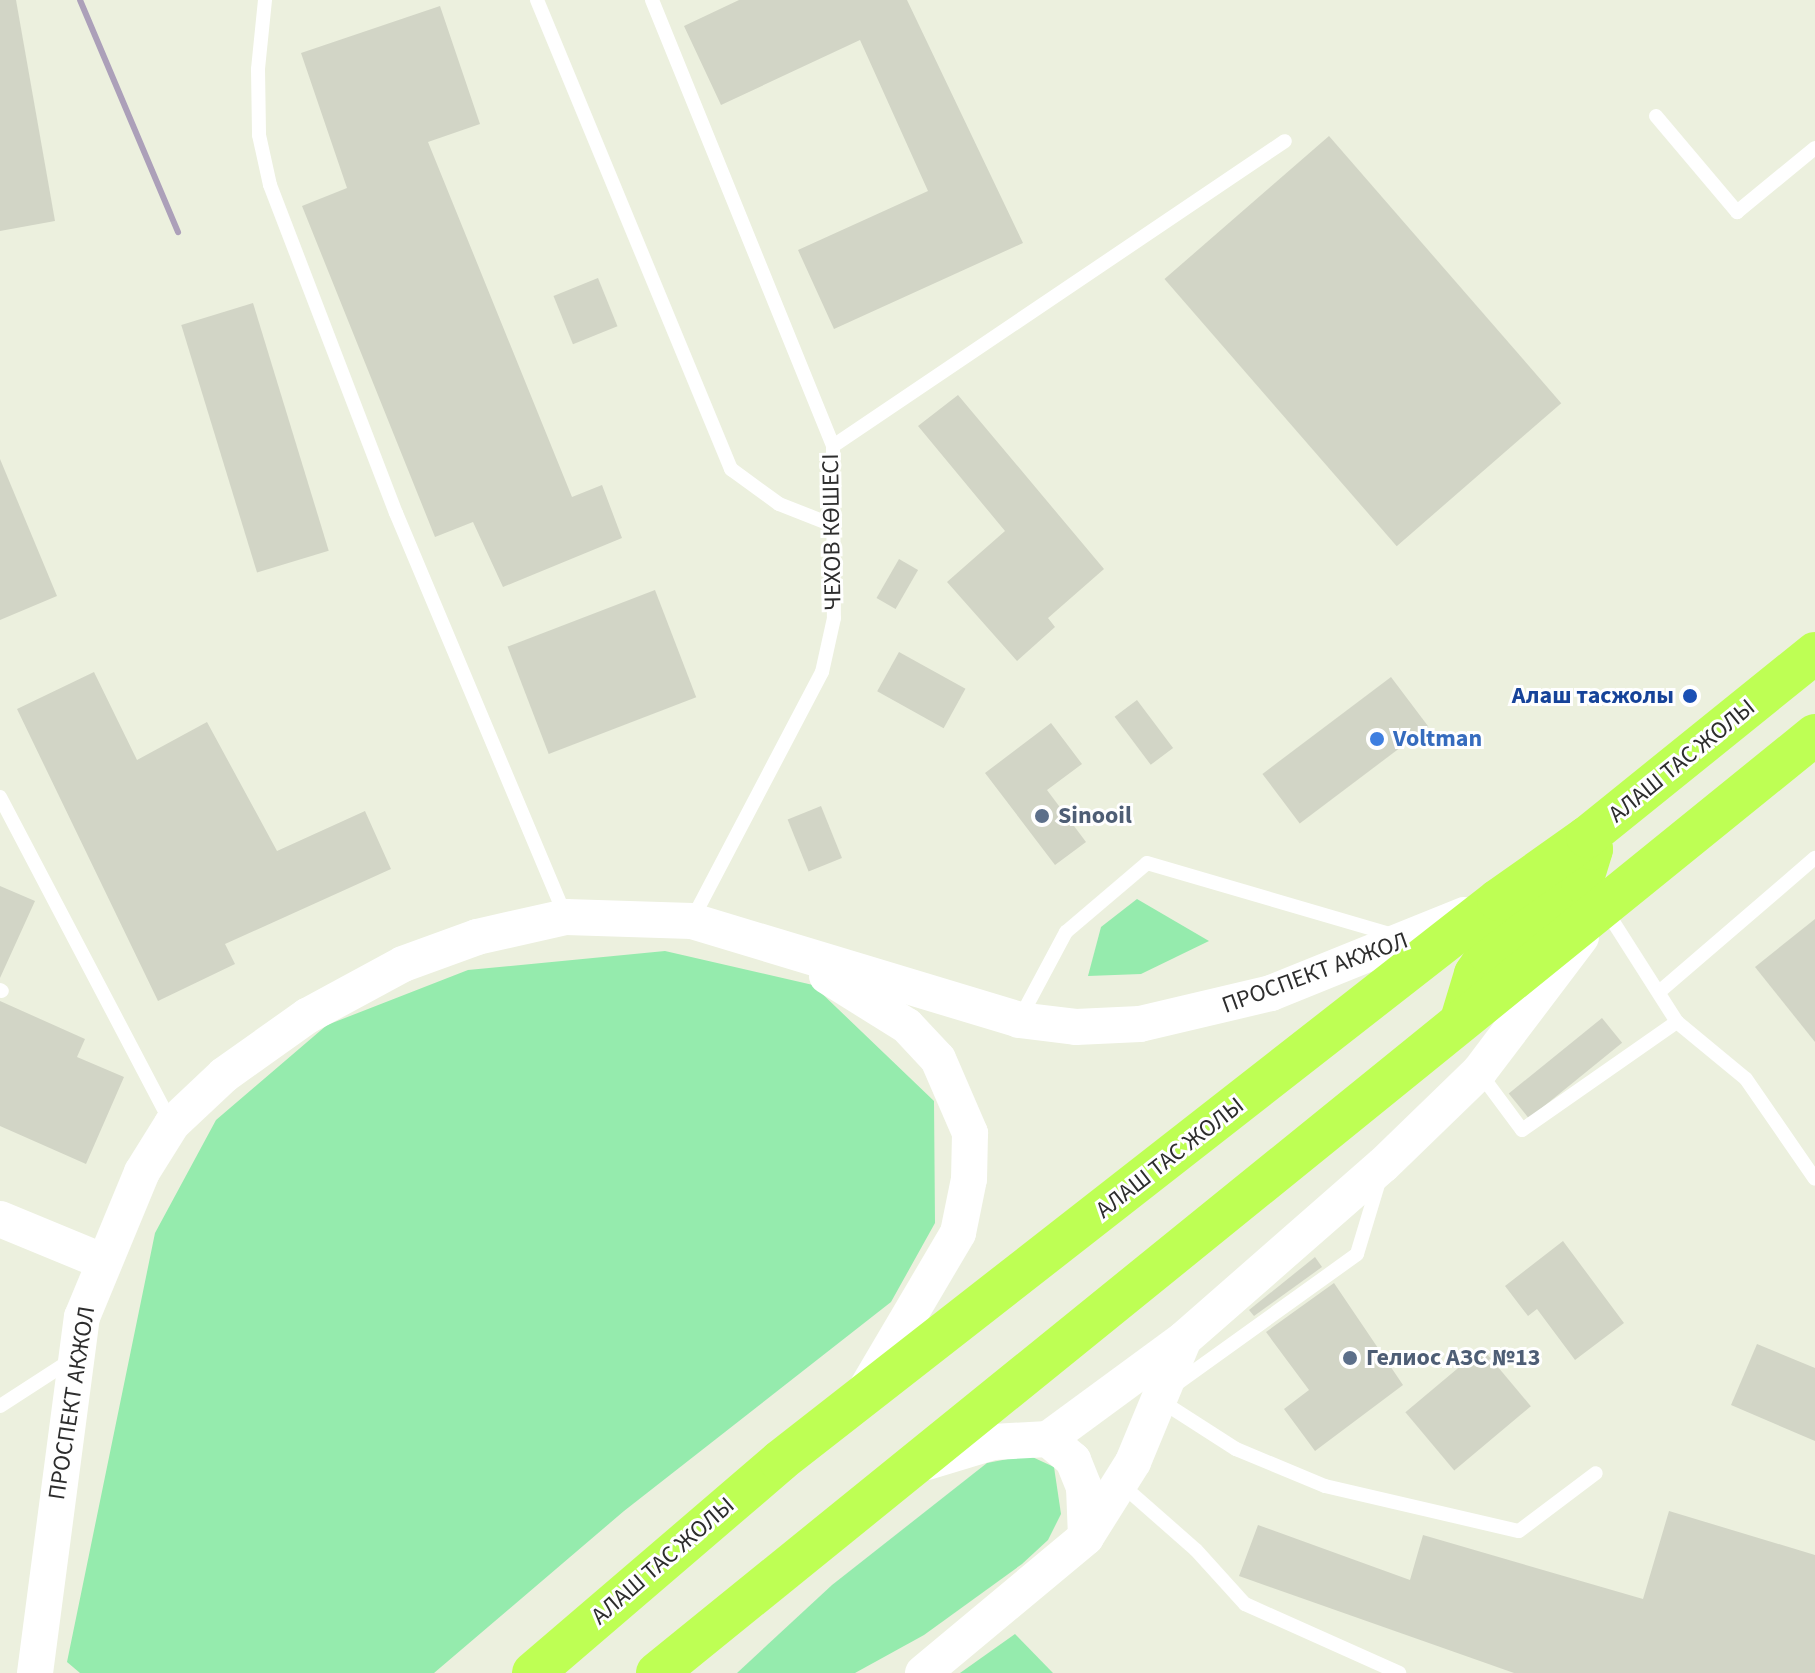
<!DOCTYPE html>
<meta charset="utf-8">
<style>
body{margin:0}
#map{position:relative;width:1815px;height:1673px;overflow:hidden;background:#ecf0de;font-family:"Source Sans 3",sans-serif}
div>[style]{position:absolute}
.green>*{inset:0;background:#95ebad}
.building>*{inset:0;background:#d2d5c6;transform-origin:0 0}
.lane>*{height:14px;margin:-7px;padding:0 7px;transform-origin:7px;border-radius:7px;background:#fff}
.secondary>*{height:36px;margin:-18px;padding:0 18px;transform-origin:18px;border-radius:18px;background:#fff}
.primary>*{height:42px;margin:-21px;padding:0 21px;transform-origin:21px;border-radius:21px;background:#beff54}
.rail>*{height:6px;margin:-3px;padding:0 3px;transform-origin:3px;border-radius:3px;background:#aca0b9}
.dots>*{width:22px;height:22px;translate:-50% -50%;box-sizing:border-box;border:4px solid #fff;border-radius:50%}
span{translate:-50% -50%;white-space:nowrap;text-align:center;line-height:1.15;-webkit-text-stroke:6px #fff;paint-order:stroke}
.street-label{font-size:24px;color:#2d2d2d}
.transit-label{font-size:24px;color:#164399;font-weight:700}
.right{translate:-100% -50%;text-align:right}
.shop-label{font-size:24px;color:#366cbe;font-weight:700}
.left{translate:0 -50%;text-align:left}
.service-label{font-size:24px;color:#4e5e75;font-weight:700}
</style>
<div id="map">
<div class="green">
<i style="clip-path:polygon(1137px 899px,1209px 941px,1141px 974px,1088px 976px,1101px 927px)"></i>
<i style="clip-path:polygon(665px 951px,813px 985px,934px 1101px,935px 1223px,891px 1302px,624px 1511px,434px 1673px,80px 1673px,67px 1662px,155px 1233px,216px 1120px,327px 1025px,468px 970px)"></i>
<i style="clip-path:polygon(1028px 1455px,1054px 1467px,1061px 1514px,1048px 1540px,1022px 1564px,924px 1635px,855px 1673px,737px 1673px,832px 1585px,987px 1463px)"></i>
<i style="clip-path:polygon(1015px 1634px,1053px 1673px,960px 1673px)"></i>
</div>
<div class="building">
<i style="clip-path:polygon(0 0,16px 0,55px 221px,0 231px)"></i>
<i style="clip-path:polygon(739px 0,907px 0,1023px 243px,834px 329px,798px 250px,928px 191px,860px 40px,721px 105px,684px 26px)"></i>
<i style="clip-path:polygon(440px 6px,480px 124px,428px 142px,572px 497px,602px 485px,622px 538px,503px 587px,473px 522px,435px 537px,302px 206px,347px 188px,301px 53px)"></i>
<i style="left:1329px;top:136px;width:354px;height:218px;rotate:49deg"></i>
<i style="left:598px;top:278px;width:52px;height:48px;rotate:68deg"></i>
<i style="left:253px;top:303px;width:259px;height:75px;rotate:73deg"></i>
<i style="clip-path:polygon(958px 395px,1104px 569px,1048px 618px,1055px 627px,1017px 661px,947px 582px,1005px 531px,918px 426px)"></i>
<i style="clip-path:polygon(0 459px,57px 596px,0 620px)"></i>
<i style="left:899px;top:559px;width:22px;height:45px;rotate:30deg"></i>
<i style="left:655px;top:590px;width:115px;height:158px;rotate:69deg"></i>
<i style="left:899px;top:652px;width:76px;height:45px;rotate:29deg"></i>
<i style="clip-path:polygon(94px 672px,137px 760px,207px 722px,277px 851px,365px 811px,391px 869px,225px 944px,235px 964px,158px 1001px,17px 709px)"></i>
<i style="left:1391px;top:677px;width:62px;height:161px;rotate:53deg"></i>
<i style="left:1137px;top:700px;width:60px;height:28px;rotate:53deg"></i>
<i style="clip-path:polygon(1051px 723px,1082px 764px,1047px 790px,1086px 842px,1055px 865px,985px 773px)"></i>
<i style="left:821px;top:806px;width:56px;height:36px;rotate:68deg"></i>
<i style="clip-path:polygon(0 886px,35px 901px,0 978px)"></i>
<i style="clip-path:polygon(1815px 919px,1815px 1042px,1755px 967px)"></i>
<i style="clip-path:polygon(0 1001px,85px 1039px,77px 1057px,124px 1077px,86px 1164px,0 1126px)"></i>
<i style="left:1602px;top:1018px;width:32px;height:120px;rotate:51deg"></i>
<i style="clip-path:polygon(1563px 1241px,1624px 1323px,1575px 1360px,1537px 1309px,1528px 1316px,1505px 1286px)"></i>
<i style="clip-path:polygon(1315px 1257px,1322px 1267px,1254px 1316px,1249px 1310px)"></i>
<i style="clip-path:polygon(1334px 1283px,1403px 1385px,1315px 1451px,1284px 1409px,1309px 1390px,1266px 1332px)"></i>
<i style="clip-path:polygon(1757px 1344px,1815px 1368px,1815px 1441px,1731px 1405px)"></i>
<i style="left:1482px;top:1348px;width:76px;height:100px;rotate:50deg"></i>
<i style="clip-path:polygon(1669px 1511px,1815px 1555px,1815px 1673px,1514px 1673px,1239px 1576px,1258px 1525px,1410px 1580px,1423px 1535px,1643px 1599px)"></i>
</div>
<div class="lane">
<i style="left:265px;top:0;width:69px;rotate:95.8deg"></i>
<i style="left:258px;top:69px;width:66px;rotate:89.1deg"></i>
<i style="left:259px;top:135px;width:51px;rotate:77.6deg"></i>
<i style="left:270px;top:185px;width:351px;rotate:69deg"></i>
<i style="left:396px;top:513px;width:438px;rotate:67.2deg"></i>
<i style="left:537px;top:0;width:508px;rotate:67.53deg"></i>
<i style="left:731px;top:469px;width:59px;rotate:36.1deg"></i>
<i style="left:779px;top:504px;width:60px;rotate:21.4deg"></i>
<i style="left:652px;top:0;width:481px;rotate:67.9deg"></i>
<i style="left:833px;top:446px;width:172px;rotate:89.7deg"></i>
<i style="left:834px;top:618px;width:55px;rotate:102.5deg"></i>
<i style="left:822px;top:672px;width:280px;rotate:117.7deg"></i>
<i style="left:1656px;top:116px;width:126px;rotate:49.8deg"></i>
<i style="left:1737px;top:212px;width:101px;rotate:-39.4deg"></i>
<i style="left:833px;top:446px;width:545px;rotate:-34.01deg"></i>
<i style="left:0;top:797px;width:369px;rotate:62.3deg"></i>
<i style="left:1605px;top:909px;width:134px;rotate:57.5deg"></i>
<i style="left:1677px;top:1022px;width:89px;rotate:39.6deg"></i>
<i style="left:1746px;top:1079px;width:121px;rotate:55.4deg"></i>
<i style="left:0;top:990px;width:2px;rotate:27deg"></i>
<i style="left:1659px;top:992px;width:206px;rotate:-40.7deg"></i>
<i style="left:1019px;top:1020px;width:100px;rotate:-61.9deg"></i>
<i style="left:1066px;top:932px;width:106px;rotate:-40.4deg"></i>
<i style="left:1147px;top:863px;width:257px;rotate:16.3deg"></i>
<i style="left:1479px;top:1072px;width:72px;rotate:53.4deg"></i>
<i style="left:1522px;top:1130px;width:189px;rotate:-34.9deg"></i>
<i style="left:1175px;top:1385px;width:224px;rotate:-35.7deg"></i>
<i style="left:1357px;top:1254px;width:79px;rotate:-73.2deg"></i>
<i style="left:1158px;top:1399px;width:93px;rotate:32.7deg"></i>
<i style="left:1236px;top:1449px;width:96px;rotate:22.6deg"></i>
<i style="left:1325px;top:1486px;width:199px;rotate:13.1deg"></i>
<i style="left:1519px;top:1531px;width:96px;rotate:-37deg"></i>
<i style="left:0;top:1406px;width:85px;rotate:-32.9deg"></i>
<i style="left:1122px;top:1485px;width:98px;rotate:41.3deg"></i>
<i style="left:1196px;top:1550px;width:73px;rotate:47.8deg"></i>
<i style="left:1245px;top:1604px;width:169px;rotate:24.1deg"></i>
</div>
<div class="secondary">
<i style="left:827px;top:976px;width:94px;rotate:32deg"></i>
<i style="left:907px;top:1026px;width:45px;rotate:46.8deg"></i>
<i style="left:938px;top:1059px;width:81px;rotate:66.6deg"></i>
<i style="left:970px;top:1133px;width:46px;rotate:91.2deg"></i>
<i style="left:969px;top:1179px;width:55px;rotate:101.5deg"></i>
<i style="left:958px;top:1233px;width:183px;rotate:120.5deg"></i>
<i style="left:0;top:1219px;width:110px;rotate:22.4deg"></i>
<i style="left:1048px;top:1439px;width:33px;rotate:40deg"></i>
<i style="left:1073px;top:1460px;width:29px;rotate:68deg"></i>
<i style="left:1084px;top:1487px;width:50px;rotate:87.7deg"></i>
<i style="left:927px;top:1462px;width:69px;rotate:-16.9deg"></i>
<i style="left:993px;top:1442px;width:55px;rotate:-3.1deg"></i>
<i style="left:1048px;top:1439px;width:169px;rotate:-36.3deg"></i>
<i style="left:1184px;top:1339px;width:264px;rotate:-41.2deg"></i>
<i style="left:1383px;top:1165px;width:134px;rotate:-44.1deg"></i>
<i style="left:1479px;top:1072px;width:169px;rotate:-52.9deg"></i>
<i style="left:35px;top:1673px;width:359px;rotate:-82.5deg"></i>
<i style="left:82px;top:1317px;width:157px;rotate:-67.5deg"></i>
<i style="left:142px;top:1172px;width:57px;rotate:-58deg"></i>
<i style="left:172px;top:1124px;width:71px;rotate:-43.3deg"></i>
<i style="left:224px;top:1075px;width:102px;rotate:-35.4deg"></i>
<i style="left:307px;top:1016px;width:109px;rotate:-28.4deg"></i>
<i style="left:403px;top:964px;width:79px;rotate:-20deg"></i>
<i style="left:477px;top:937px;width:91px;rotate:-12.7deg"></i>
<i style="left:566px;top:917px;width:126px;rotate:1.8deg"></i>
<i style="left:692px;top:921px;width:342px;rotate:16.8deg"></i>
<i style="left:1019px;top:1020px;width:57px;rotate:7deg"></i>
<i style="left:1076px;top:1027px;width:64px;rotate:-2.7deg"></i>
<i style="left:1140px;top:1024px;width:135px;rotate:-13.3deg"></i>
<i style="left:1271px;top:993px;width:208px;rotate:-22deg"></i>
<i style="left:923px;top:1673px;width:212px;rotate:-39.8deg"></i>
<i style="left:1086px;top:1537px;width:89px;rotate:-57.9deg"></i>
<i style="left:1133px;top:1462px;width:131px;rotate:-67.5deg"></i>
</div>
<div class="primary">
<i style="left:1461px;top:1020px;width:48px;rotate:-73.1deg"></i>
<i style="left:1475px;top:974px;width:25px;rotate:-56deg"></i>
<i style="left:1489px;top:953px;width:117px;rotate:-37.4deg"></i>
<i style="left:1582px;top:882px;width:34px;rotate:-73deg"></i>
<i style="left:1592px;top:849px;width:13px;rotate:-113deg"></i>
<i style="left:533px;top:1673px;width:326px;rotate:-40.6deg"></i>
<i style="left:780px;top:1461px;width:911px;rotate:-38deg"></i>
<i style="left:1498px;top:900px;width:109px;rotate:-35.3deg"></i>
<i style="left:1587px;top:837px;width:293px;rotate:-38.9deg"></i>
<i style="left:657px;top:1673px;width:1490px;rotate:-39.01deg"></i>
</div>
<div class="rail">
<i style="left:80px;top:0;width:252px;rotate:67.1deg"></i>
</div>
<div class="dots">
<i style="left:1690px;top:696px;background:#1a4fb4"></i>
<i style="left:1377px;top:739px;background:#3f7fe0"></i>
<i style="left:1042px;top:816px;background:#5c6f8a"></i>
<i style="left:1350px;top:1358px;background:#5c6f8a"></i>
</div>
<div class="street-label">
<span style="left:832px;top:532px;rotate:-91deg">ЧЕХОВ КӨШЕСІ</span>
<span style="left:1682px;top:761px;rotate:-39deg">АЛАШ ТАС ЖОЛЫ</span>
<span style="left:1315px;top:973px;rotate:-20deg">ПРОСПЕКТ АКЖОЛ</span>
<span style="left:1170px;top:1158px;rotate:-38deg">АЛАШ ТАС ЖОЛЫ</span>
<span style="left:72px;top:1403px;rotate:-81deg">ПРОСПЕКТ АКЖОЛ</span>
<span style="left:663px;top:1561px;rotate:-41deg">АЛАШ ТАС ЖОЛЫ</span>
</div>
<div class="transit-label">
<span class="right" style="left:1674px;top:696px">Алаш тасжолы</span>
</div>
<div class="shop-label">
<span class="left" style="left:1393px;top:739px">Voltman</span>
</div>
<div class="service-label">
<span class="left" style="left:1058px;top:816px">Sinooil</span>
<span class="left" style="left:1366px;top:1358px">Гелиос АЗС №13</span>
</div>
</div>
